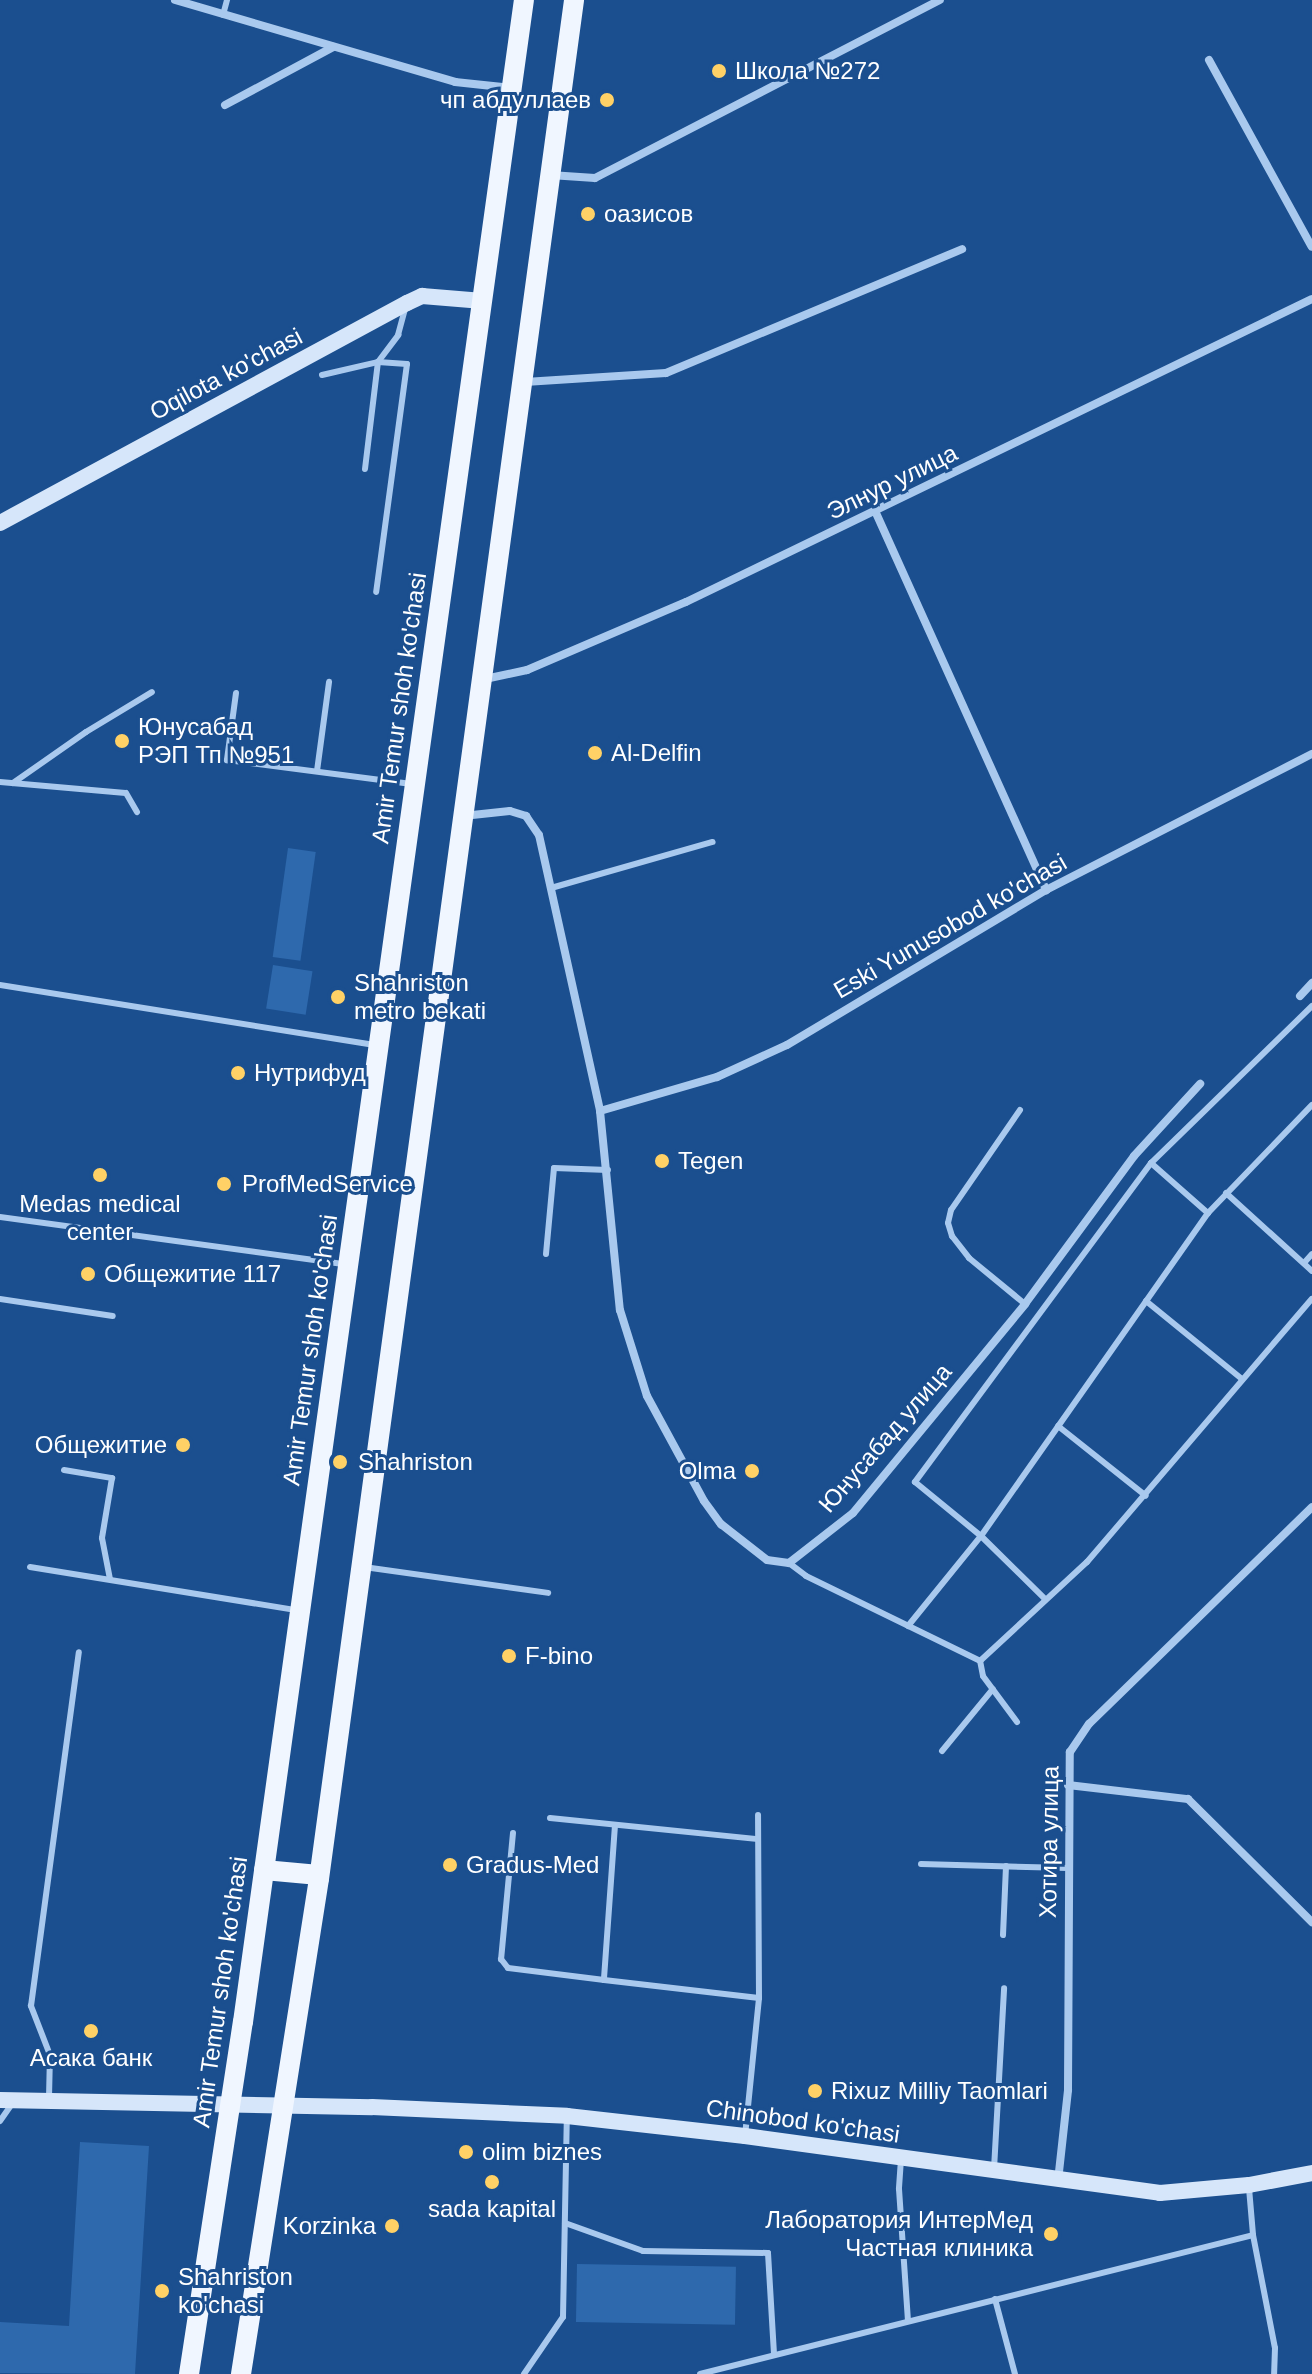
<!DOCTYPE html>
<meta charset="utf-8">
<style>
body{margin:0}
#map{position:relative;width:1312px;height:2374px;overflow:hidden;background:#1b4f8f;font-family:Helvetica,sans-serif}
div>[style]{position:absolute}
.green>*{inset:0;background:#2e69ad;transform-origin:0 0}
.lane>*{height:6px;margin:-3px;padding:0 3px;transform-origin:3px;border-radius:3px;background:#a9c9ee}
.street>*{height:8px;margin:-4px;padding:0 4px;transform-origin:4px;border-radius:4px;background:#a9c9ee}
.secondary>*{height:16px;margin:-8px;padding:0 8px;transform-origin:8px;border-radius:8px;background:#d6e6fa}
.primary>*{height:20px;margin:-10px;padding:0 10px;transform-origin:10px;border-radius:10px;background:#f0f6ff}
.dots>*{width:22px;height:22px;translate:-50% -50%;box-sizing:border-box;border:4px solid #1b4f8f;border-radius:50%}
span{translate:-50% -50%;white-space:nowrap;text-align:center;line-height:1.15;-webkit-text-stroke:6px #1b4f8f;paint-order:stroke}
.poi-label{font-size:24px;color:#fff}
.left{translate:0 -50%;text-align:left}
.right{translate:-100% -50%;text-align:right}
.street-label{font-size:24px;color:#fff}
</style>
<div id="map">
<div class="green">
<i style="left:288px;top:848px;width:28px;height:110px;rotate:8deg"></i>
<i style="left:273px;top:965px;width:40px;height:44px;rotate:9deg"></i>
<i style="clip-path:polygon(80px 2142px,149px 2146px,135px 2374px,0 2373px,0 2322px,69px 2326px)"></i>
<i style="left:577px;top:2264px;width:159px;height:58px;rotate:1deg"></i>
</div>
<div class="lane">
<i style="left:223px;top:15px;width:16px;rotate:-75deg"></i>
<i style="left:322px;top:375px;width:57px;rotate:-13.1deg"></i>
<i style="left:378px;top:362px;width:29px;rotate:4deg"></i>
<i style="left:407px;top:364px;width:230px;rotate:97.7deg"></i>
<i style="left:365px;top:469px;width:108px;rotate:-83.1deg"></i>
<i style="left:378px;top:362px;width:34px;rotate:-53deg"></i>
<i style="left:398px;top:335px;width:27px;rotate:-75deg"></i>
<i style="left:236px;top:693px;width:68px;rotate:97.7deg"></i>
<i style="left:227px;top:760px;width:186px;rotate:7.4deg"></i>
<i style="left:317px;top:771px;width:90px;rotate:-82.3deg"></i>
<i style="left:0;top:782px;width:126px;rotate:5deg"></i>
<i style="left:126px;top:793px;width:22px;rotate:60deg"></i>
<i style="left:13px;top:783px;width:89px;rotate:-34.9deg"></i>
<i style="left:86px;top:732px;width:77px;rotate:-31.2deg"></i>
<i style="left:551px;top:888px;width:168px;rotate:-15.9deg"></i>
<i style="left:0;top:985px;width:381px;rotate:9.1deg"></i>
<i style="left:1312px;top:1006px;width:225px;rotate:135.7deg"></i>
<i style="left:1151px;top:1163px;width:76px;rotate:41.3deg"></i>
<i style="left:1208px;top:1213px;width:150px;rotate:-46.1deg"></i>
<i style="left:1020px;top:1110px;width:121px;rotate:124.6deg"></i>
<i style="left:951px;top:1210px;width:13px;rotate:103deg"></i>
<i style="left:948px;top:1223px;width:14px;rotate:73deg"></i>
<i style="left:952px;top:1236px;width:28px;rotate:52deg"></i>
<i style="left:969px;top:1258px;width:72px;rotate:39.4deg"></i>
<i style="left:1151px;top:1163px;width:397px;rotate:126.5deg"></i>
<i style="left:915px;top:1482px;width:85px;rotate:39.3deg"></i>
<i style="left:981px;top:1536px;width:395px;rotate:-54.9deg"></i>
<i style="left:1226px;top:1193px;width:116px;rotate:42.2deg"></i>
<i style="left:0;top:1217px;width:348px;rotate:7.8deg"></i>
<i style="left:546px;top:1254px;width:86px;rotate:-84.7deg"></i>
<i style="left:554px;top:1168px;width:54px;rotate:2.1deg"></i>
<i style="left:1304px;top:1263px;width:12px;rotate:-48deg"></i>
<i style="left:0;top:1299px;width:114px;rotate:8.6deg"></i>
<i style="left:1146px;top:1301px;width:124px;rotate:39.1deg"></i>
<i style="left:1058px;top:1426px;width:112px;rotate:38.5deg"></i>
<i style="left:64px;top:1470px;width:49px;rotate:9.5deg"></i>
<i style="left:112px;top:1478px;width:61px;rotate:99.5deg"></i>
<i style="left:102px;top:1538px;width:42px;rotate:79deg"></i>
<i style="left:789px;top:1563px;width:21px;rotate:37deg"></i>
<i style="left:806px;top:1576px;width:194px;rotate:26deg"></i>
<i style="left:30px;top:1567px;width:268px;rotate:9.2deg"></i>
<i style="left:364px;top:1567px;width:186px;rotate:8deg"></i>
<i style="left:908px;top:1626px;width:116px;rotate:-51deg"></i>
<i style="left:981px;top:1536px;width:90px;rotate:44.5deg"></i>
<i style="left:1017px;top:1722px;width:57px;rotate:-126.5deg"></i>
<i style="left:983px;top:1676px;width:15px;rotate:-101deg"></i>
<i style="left:980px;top:1661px;width:146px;rotate:-42.8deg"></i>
<i style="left:1087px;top:1562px;width:346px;rotate:-49.5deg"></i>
<i style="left:942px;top:1751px;width:80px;rotate:-50.6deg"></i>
<i style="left:550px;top:1818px;width:209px;rotate:5.8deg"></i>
<i style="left:615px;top:1825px;width:155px;rotate:94.1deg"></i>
<i style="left:604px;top:1980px;width:156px;rotate:6.6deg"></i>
<i style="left:513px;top:1833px;width:127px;rotate:95.4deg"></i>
<i style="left:501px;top:1959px;width:11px;rotate:52deg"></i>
<i style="left:508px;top:1968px;width:97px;rotate:7.1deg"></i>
<i style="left:921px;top:1864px;width:147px;rotate:1.6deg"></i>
<i style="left:1003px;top:1935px;width:69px;rotate:-87.5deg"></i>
<i style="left:49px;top:2098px;width:43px;rotate:-88.7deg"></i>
<i style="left:50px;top:2055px;width:53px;rotate:-111.2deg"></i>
<i style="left:31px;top:2006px;width:357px;rotate:-82.3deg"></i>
<i style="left:0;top:2121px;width:21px;rotate:-55deg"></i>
<i style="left:745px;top:2136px;width:139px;rotate:-84.2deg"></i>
<i style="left:759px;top:1998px;width:183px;rotate:-90.3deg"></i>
<i style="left:901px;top:2159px;width:30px;rotate:94deg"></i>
<i style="left:899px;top:2189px;width:132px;rotate:86.1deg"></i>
<i style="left:994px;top:2169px;width:181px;rotate:-86.8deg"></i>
<i style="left:1249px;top:2188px;width:47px;rotate:85.1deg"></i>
<i style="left:1253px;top:2235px;width:115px;rotate:79deg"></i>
<i style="left:1275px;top:2348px;width:26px;rotate:92deg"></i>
<i style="left:565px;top:2223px;width:83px;rotate:19.7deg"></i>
<i style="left:643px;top:2251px;width:125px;rotate:0.9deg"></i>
<i style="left:768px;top:2253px;width:102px;rotate:86.6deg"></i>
<i style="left:995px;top:2299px;width:78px;rotate:75.1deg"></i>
<i style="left:524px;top:2374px;width:69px;rotate:-55.6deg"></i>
<i style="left:563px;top:2317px;width:201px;rotate:-88.9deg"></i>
<i style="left:700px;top:2374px;width:570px;rotate:-14.11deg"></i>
</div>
<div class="street">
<i style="left:175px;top:0;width:292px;rotate:16.3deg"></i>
<i style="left:455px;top:82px;width:56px;rotate:6.1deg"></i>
<i style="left:1209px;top:60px;width:213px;rotate:61.2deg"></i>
<i style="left:225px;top:105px;width:123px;rotate:-28.2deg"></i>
<i style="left:550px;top:175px;width:45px;rotate:3.8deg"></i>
<i style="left:595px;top:178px;width:388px;rotate:-27.3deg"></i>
<i style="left:525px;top:382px;width:141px;rotate:-3.7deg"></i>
<i style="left:666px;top:373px;width:321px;rotate:-22.7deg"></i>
<i style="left:876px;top:513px;width:414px;rotate:65.7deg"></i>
<i style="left:485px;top:679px;width:43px;rotate:-12.1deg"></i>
<i style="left:527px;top:670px;width:173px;rotate:-23.2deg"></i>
<i style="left:686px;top:602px;width:695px;rotate:-25.83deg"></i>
<i style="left:463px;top:816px;width:47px;rotate:-6.1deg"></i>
<i style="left:510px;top:811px;width:17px;rotate:17deg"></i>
<i style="left:526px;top:816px;width:23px;rotate:56deg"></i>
<i style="left:539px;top:835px;width:283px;rotate:77.5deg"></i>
<i style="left:600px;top:1111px;width:200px;rotate:84.3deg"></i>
<i style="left:620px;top:1310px;width:90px;rotate:72.6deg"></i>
<i style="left:647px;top:1396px;width:119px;rotate:61.5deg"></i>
<i style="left:704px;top:1501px;width:29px;rotate:54deg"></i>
<i style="left:721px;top:1524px;width:58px;rotate:38deg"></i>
<i style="left:767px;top:1560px;width:22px;rotate:8deg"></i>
<i style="left:789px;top:1563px;width:81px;rotate:-38deg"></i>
<i style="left:853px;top:1513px;width:271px;rotate:-50.5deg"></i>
<i style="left:1025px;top:1304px;width:184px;rotate:-53.6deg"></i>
<i style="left:1134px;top:1156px;width:98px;rotate:-47.5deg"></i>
<i style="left:1300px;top:996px;width:18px;rotate:-47deg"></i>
<i style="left:600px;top:1111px;width:122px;rotate:-16.2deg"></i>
<i style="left:717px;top:1077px;width:77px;rotate:-24.6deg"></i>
<i style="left:787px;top:1045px;width:302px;rotate:-30.9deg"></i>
<i style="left:1046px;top:890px;width:299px;rotate:-27.1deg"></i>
<i style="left:1068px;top:1785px;width:121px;rotate:6.7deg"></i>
<i style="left:1188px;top:1799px;width:175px;rotate:44.8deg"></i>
<i style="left:1058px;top:2181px;width:92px;rotate:-83.7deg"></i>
<i style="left:1068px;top:2090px;width:338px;rotate:-89.7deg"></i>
<i style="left:1070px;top:1752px;width:34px;rotate:-56deg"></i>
<i style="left:1089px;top:1724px;width:311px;rotate:-44.2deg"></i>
</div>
<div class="secondary">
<i style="left:0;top:523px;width:463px;rotate:-28.4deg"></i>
<i style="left:407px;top:303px;width:17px;rotate:-25deg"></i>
<i style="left:422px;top:296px;width:61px;rotate:4.7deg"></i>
<i style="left:0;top:2100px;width:372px;rotate:1.1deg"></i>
<i style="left:372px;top:2107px;width:195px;rotate:2.6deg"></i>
<i style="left:567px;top:2116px;width:179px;rotate:6.4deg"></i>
<i style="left:745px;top:2136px;width:419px;rotate:7.8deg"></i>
<i style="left:1160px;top:2193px;width:89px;rotate:-5.1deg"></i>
<i style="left:1249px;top:2185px;width:64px;rotate:-10.8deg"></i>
</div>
<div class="primary">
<i style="left:264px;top:1870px;width:55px;rotate:5.2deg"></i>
<i style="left:189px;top:2374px;width:356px;rotate:-81.3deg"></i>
<i style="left:243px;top:2022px;width:2041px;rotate:-82.09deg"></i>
<i style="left:241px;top:2374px;width:501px;rotate:-81.05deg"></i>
<i style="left:319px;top:1879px;width:1896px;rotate:-82.27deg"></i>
</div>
<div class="dots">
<i style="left:719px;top:71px;background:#ffd166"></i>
<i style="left:607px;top:100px;background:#ffd166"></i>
<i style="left:588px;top:214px;background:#ffd166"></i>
<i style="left:122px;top:741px;background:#ffd166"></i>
<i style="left:595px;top:753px;background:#ffd166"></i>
<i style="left:338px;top:997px;background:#ffd166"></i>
<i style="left:238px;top:1073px;background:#ffd166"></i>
<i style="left:662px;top:1161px;background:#ffd166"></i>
<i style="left:100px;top:1175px;background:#ffd166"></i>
<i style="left:224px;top:1184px;background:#ffd166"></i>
<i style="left:88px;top:1274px;background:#ffd166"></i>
<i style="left:183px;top:1445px;background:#ffd166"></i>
<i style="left:340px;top:1462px;background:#ffd166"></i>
<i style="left:752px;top:1471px;background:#ffd166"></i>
<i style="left:509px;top:1656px;background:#ffd166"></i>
<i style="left:450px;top:1865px;background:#ffd166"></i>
<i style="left:91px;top:2031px;background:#ffd166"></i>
<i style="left:815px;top:2091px;background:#ffd166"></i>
<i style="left:466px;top:2152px;background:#ffd166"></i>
<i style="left:492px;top:2182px;background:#ffd166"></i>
<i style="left:392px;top:2226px;background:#ffd166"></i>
<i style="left:1051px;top:2234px;background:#ffd166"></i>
<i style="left:162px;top:2291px;background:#ffd166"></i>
</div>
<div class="poi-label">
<span class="left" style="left:735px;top:71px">Школа №272</span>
<span class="right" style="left:591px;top:100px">чп абдуллаев</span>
<span class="left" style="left:604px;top:214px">оазисов</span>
<span class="left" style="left:138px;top:741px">Юнусабад<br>РЭП Тп №951</span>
<span class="left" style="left:611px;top:753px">Al-Delfin</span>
<span class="left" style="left:354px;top:997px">Shahriston<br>metro bekati</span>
<span class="left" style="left:254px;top:1073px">Нутрифуд</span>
<span class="left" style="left:678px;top:1161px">Tegen</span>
<span class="left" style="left:242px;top:1184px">ProfMedService</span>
<span style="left:100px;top:1218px">Medas medical<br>center</span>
<span class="left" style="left:104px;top:1274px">Общежитие 117</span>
<span class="right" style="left:167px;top:1445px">Общежитие</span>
<span class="left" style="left:358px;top:1462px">Shahriston</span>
<span class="right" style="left:736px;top:1471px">Olma</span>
<span class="left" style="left:525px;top:1656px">F-bino</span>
<span class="left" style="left:466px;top:1865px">Gradus-Med</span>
<span style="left:91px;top:2058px">Асака банк</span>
<span class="left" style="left:831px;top:2091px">Rixuz Milliy Taomlari</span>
<span class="left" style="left:482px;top:2152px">olim biznes</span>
<span style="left:492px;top:2209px">sada kapital</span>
<span class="right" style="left:1033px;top:2234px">Лаборатория ИнтерМед<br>Частная клиника</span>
<span class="right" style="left:376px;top:2226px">Korzinka</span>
<span class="left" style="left:178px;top:2291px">Shahriston<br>ko'chasi</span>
</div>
<div class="street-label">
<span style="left:226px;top:374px;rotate:-28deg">Oqilota ko'chasi</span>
<span style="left:892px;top:482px;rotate:-26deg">Элнур улица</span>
<span style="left:399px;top:708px;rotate:-82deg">Amir Temur shoh ko'chasi</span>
<span style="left:950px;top:926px;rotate:-30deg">Eski Yunusobod ko'chasi</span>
<span style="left:310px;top:1350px;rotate:-82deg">Amir Temur shoh ko'chasi</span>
<span style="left:885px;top:1438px;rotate:-49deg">Юнусабад улица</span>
<span style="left:1049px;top:1842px;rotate:-89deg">Хотира улица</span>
<span style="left:220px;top:1992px;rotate:-82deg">Amir Temur shoh ko'chasi</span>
<span style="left:803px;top:2121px;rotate:8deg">Chinobod ko'chasi</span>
</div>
</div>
